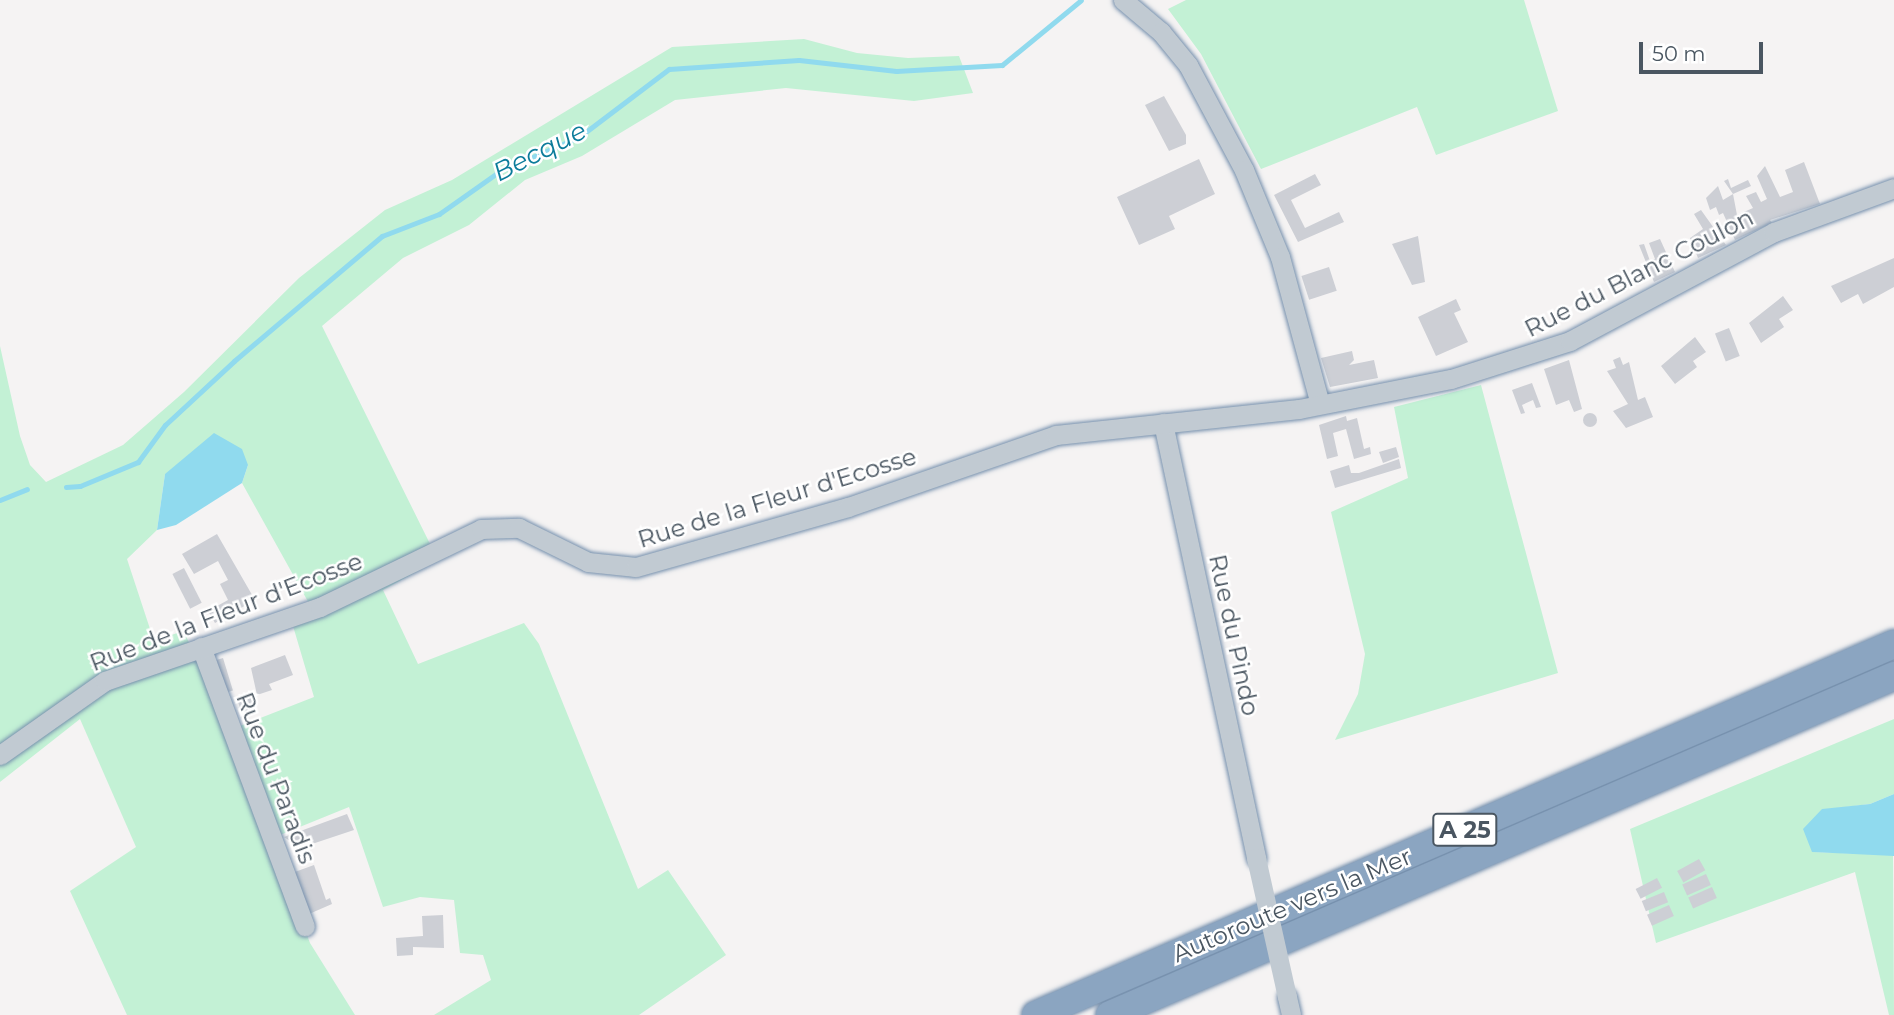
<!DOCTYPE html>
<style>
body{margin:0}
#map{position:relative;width:1894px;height:1015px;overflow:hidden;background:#f5f3f3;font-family:Montserrat,sans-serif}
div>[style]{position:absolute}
.green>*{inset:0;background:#c3f1d5}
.water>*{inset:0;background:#90daee}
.stream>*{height:5px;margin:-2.5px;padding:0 2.5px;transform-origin:2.5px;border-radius:2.5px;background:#90daee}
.building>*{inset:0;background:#cdcfd5;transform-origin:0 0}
.round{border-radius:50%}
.roads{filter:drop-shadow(0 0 2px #7690ad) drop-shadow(0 0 2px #7690ad)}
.minor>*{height:19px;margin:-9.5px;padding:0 9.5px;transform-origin:9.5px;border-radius:9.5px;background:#c1cad2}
.highway>*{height:28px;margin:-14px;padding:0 14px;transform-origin:14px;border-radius:14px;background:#8ba5c1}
.minor-bridge>*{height:19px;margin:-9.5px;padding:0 9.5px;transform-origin:9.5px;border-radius:9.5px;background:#c1cad2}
span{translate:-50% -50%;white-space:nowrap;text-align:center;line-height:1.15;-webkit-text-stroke:5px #fff;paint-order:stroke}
.shield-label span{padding:2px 5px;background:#fff;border:2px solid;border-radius:5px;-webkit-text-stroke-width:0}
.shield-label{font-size:23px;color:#4a5661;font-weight:700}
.street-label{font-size:24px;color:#4a5661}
.water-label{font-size:26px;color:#0c7c9b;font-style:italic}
.scale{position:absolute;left:1639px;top:42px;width:124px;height:32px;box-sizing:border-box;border:4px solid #4a5661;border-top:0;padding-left:9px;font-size:21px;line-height:24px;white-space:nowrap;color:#4a5661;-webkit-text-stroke:5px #fff;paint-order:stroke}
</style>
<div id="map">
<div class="green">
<i style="clip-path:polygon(1186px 0,1524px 0,1558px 111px,1436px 155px,1417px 107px,1261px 169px,1201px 54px,1168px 9px)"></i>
<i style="clip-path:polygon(804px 39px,857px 53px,908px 58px,959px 56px,973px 93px,914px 101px,786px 88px,675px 100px,582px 156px,525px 180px,469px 225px,403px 258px,322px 326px,438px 560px,383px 590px,418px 664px,524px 623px,539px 644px,638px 889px,668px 870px,726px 955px,639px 1015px,434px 1015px,491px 980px,483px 955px,460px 953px,454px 900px,420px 897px,383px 907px,349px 807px,280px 835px,237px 727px,314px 697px,293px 626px,316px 616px,242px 483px,248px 465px,165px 474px,157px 530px,127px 559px,154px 641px,183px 631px,198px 659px,310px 943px,355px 1015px,127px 1015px,70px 891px,136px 847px,80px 719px,0 782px,0 346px,20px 436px,30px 465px,46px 482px,123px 445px,184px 392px,299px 278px,385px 210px,452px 180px,672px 47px)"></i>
<i style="clip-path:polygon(1481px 385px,1558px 673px,1335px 740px,1358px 694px,1365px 654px,1331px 512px,1408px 478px,1394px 407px)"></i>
<i style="clip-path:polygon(1894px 719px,1894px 794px,1870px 804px,1822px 810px,1813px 852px,1893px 855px,1894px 1015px,1889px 1015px,1855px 872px,1656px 943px,1630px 829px)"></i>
</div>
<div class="water">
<i style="clip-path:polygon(214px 433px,242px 449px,248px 465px,242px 483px,176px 525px,157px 530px,165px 474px)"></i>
<i style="clip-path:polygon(1894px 794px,1894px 856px,1812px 852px,1803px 829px,1822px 809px,1870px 804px)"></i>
</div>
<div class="stream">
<i style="left:66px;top:487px;width:14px;rotate:-4deg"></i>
<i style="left:80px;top:486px;width:63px;rotate:-22.5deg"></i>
<i style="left:138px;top:462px;width:46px;rotate:-53.9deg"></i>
<i style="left:165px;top:425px;width:94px;rotate:-42.8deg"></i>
<i style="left:234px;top:361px;width:194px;rotate:-40.2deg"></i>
<i style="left:382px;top:236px;width:61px;rotate:-21.1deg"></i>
<i style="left:439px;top:214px;width:75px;rotate:-35.2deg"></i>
<i style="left:500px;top:171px;width:86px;rotate:-23.3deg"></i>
<i style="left:579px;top:137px;width:113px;rotate:-37.1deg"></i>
<i style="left:669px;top:69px;width:130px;rotate:-4deg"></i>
<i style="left:799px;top:60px;width:98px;rotate:6.5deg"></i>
<i style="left:896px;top:71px;width:106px;rotate:-3.2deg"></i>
<i style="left:1002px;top:65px;width:102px;rotate:-39.4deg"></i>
<i style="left:0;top:500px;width:29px;rotate:-22deg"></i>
</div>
<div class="building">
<i style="clip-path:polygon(1164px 96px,1186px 135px,1186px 144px,1169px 151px,1145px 105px)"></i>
<i style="clip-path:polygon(1199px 159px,1215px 194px,1169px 216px,1175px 229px,1139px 245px,1117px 197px)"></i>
<i style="clip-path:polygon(1804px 162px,1820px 204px,1770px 220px,1772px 223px,1735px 240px,1723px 213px,1719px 215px,1716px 207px,1710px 210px,1706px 198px,1718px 186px,1723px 200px,1733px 194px,1737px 215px,1753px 208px,1746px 196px,1756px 192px,1761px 202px,1767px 199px,1757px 176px,1765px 166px,1780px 197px,1793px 192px,1785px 170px)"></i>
<i style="clip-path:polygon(1315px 174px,1321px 185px,1291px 200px,1305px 228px,1339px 212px,1344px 222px,1298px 242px,1274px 195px)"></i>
<i style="clip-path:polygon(1728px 179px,1731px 188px,1748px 180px,1751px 186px,1733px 194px,1724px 181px)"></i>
<i style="clip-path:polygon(1701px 210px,1726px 245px,1698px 258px,1690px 238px,1703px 229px,1694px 214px)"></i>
<i style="clip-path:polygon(1418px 236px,1425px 282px,1412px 285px,1392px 244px)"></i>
<i style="clip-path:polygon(1660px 239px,1675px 272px,1654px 282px,1639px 245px,1644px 244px,1650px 261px,1655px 259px,1649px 243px)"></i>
<i style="clip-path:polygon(1894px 258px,1894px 287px,1863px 304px,1858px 294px,1841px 303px,1831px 286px)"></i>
<i style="left:1329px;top:267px;width:25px;height:29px;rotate:72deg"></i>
<i style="clip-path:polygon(1783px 296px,1793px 310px,1779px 319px,1784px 327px,1761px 343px,1749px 323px)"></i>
<i style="clip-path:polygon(1456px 299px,1461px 310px,1454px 313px,1468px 342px,1436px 356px,1418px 317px)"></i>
<i style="left:1729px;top:328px;width:30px;height:15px;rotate:69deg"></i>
<i style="clip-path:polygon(1695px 337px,1706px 352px,1693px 361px,1697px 367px,1675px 384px,1661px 366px)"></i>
<i style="clip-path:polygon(1352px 351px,1354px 360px,1349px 365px,1374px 360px,1378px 378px,1330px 387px,1321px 358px)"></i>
<i style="clip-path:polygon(1620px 357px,1623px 365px,1629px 362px,1638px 400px,1645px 397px,1653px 417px,1626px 428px,1613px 411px,1628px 404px,1607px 371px,1616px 368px,1613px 360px)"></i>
<i style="clip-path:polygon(1569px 360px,1582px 409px,1574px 412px,1569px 400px,1556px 405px,1544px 369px)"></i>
<i style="clip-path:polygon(1532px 383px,1541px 407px,1536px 408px,1533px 400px,1522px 405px,1525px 413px,1521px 414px,1512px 390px)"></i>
<i class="round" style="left:1583px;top:413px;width:14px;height:14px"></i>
<i style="clip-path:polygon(1346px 416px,1347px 421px,1357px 418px,1364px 449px,1370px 447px,1371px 454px,1354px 459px,1346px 429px,1333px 433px,1338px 456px,1327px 459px,1319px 425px)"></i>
<i style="clip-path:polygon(1396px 447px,1399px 457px,1383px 463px,1379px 452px)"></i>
<i style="clip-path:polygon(1399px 459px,1401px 468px,1335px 488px,1330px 471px,1349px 465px,1351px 473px,1359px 473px)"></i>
<i style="clip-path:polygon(217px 534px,255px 600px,215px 623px,208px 611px,228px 600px,220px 584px,228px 580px,218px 561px,194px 574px,182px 554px)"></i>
<i style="left:184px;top:568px;width:39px;height:13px;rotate:63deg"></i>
<i style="clip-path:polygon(285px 655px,293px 675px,269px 684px,272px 690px,257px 695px,251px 668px)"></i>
<i style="left:223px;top:658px;width:34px;height:13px;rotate:73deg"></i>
<i style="left:252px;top:696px;width:15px;height:15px;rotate:74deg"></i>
<i style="clip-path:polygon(347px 814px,354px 830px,300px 848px,284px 837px)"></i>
<i style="left:1699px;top:859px;width:13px;height:25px;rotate:61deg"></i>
<i style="clip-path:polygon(314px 865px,326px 900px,330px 898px,332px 904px,309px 914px,292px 873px)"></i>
<i style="left:1706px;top:874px;width:12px;height:26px;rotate:66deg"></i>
<i style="left:1657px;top:878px;width:11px;height:24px;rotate:63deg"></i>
<i style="left:1712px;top:887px;width:12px;height:26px;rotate:66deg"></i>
<i style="left:1664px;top:892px;width:11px;height:24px;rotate:68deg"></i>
<i style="left:1669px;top:905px;width:12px;height:24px;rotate:66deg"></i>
<i style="clip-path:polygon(443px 915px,444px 948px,413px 947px,413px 955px,397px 956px,396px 938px,423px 936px,422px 916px)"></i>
</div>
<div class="roads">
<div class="minor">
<i style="left:1123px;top:0;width:50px;rotate:40.1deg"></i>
<i style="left:1161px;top:32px;width:43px;rotate:50.7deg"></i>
<i style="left:1188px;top:65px;width:119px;rotate:61.9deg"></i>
<i style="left:1244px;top:170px;width:94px;rotate:67.5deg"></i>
<i style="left:1280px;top:257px;width:152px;rotate:74.8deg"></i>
<i style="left:1163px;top:423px;width:445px;rotate:77.9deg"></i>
<i style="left:201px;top:647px;width:298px;rotate:69.6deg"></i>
<i style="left:0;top:755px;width:128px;rotate:-35.2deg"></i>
<i style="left:105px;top:681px;width:227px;rotate:-19deg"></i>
<i style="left:320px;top:607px;width:179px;rotate:-25.8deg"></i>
<i style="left:481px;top:529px;width:38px;rotate:-2deg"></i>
<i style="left:519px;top:528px;width:77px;rotate:26.2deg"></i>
<i style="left:588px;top:562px;width:48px;rotate:5.9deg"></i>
<i style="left:636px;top:567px;width:220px;rotate:-15.8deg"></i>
<i style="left:848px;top:507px;width:220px;rotate:-19.1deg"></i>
<i style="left:1056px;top:435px;width:244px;rotate:-6.1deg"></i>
<i style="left:1299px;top:409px;width:155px;rotate:-11.2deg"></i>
<i style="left:1451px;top:379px;width:125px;rotate:-17.7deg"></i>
<i style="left:1570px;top:341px;width:231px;rotate:-28.1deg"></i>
<i style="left:1774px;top:232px;width:128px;rotate:-20.1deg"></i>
<i style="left:1287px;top:997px;width:18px;rotate:77deg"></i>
</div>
<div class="highway">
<i style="left:1036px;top:1015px;width:935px;rotate:-23.38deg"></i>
<i style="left:1110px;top:1015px;width:854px;rotate:-23.38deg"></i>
</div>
</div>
<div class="minor-bridge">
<i style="left:1256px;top:858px;width:142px;rotate:77.4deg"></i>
</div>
<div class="shield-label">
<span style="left:1465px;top:830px">A 25</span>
</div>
<div class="street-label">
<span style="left:1639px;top:273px;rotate:-27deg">Rue du Blanc Coulon</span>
<span style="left:777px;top:498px;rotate:-17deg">Rue de la Fleur d'Ecosse</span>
<span style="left:226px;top:612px;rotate:-21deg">Rue de la Fleur d'Ecosse</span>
<span style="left:1234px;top:635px;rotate:78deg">Rue du Pindo</span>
<span style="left:276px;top:778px;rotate:69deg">Rue du Paradis</span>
<span style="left:1292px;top:905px;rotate:-23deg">Autoroute vers la Mer</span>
</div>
<div class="water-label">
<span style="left:540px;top:152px;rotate:-27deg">Becque</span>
</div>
<div class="scale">50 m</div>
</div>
